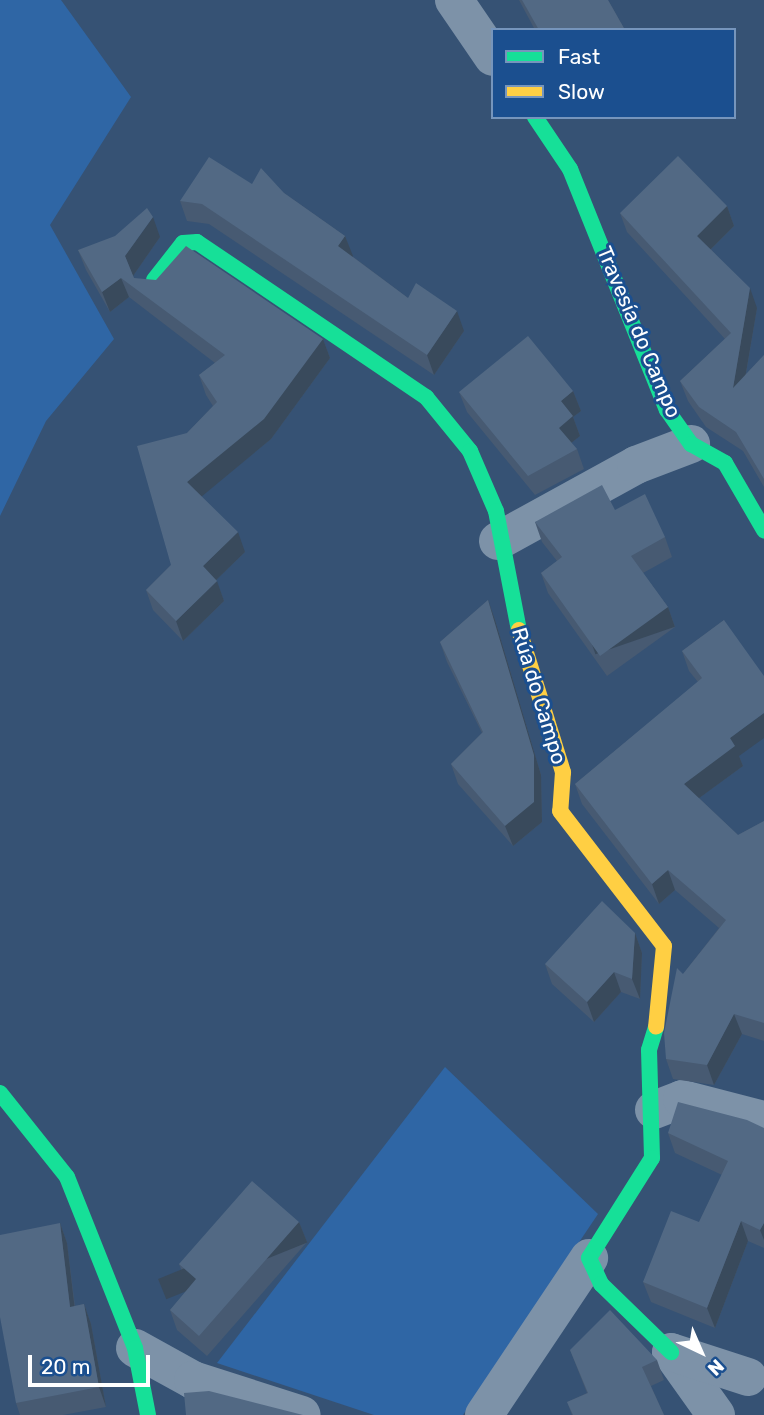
<!DOCTYPE html>
<meta charset="utf-8">
<style>
body{margin:0}
#map{position:relative;width:764px;height:1415px;overflow:hidden;background:#365274;font-family:Rubik,sans-serif}
div>[style]{position:absolute}
.green>*{inset:0;background:#2f66a5}
.street>*{height:38px;margin:-19px;padding:0 19px;transform-origin:19px;border-radius:19px;background:#7d92a8}
.fast>*{height:16px;margin:-8px;padding:0 8px;transform-origin:8px;border-radius:8px;background:#16e098}
.slow>*{height:16px;margin:-8px;padding:0 8px;transform-origin:8px;border-radius:8px;background:#ffcf43}
.wall>*{inset:0;background:#475a72}
.shaded-wall>*{inset:0;background:#394a5c;transform-origin:0 0}
.building>*{inset:0;background:#526984}
span{translate:-50% -50%;white-space:nowrap;text-align:center;line-height:1.15;-webkit-text-stroke:6px #1b4f8f;paint-order:stroke}
.street-label{font-size:21px;color:#fff}
.legend{position:absolute;left:491px;top:28px;width:245px;height:91px;box-sizing:border-box;background:#1b4f8f;border:2px solid #7695bc;margin:0;padding:9px 12px;list-style:none;font-size:21px;color:#fff}
.legend li{display:flex;align-items:center;gap:14px;height:35px}
.legend b{width:35px;border:2px solid #7695bc}
.north{position:absolute;left:666px;top:1317px;width:70px;height:70px;-webkit-text-stroke:5px #1b4f8f;paint-order:stroke;rotate:136deg;font-size:19px;font-weight:700;line-height:28px;text-align:center;color:#fff}
.north::after{content:'';display:block;margin:auto;width:24px;height:32px;background:#fff;clip-path:polygon(50% 0,100% 100%,50% 72%,0 100%)}
.scale{position:absolute;left:28px;top:1355px;width:122px;height:32px;box-sizing:border-box;border:4px solid #fff;border-top:0;padding-left:9px;font-size:21px;line-height:24px;white-space:nowrap;color:#fff;-webkit-text-stroke:5px #1b4f8f;paint-order:stroke}
</style>
<div id="map">
<div class="green">
<i style="clip-path:polygon(0 0,61px 0,131px 97px,50px 225px,114px 339px,46px 421px,0 516px)"></i>
<i style="clip-path:polygon(445px 1067px,598px 1214px,463px 1415px,374px 1415px,217px 1363px)"></i>
</div>
<div class="street">
<i style="left:454px;top:0;width:69px;rotate:55.6deg"></i>
<i style="left:498px;top:541px;width:158px;rotate:-28.8deg"></i>
<i style="left:636px;top:465px;width:59px;rotate:-20.9deg"></i>
<i style="left:654px;top:1110px;width:30px;rotate:-21deg"></i>
<i style="left:682px;top:1099px;width:85px;rotate:14.4deg"></i>
<i style="left:135px;top:1348px;width:66px;rotate:28.9deg"></i>
<i style="left:193px;top:1380px;width:114px;rotate:17.8deg"></i>
<i style="left:484px;top:1415px;width:189px;rotate:-56.2deg"></i>
<i style="left:716px;top:1415px;width:77px;rotate:-125.5deg"></i>
<i style="left:671px;top:1352px;width:81px;rotate:18deg"></i>
</div>
<div class="fast">
<i style="left:535px;top:117px;width:63px;rotate:56.1deg"></i>
<i style="left:570px;top:169px;width:260px;rotate:68.1deg"></i>
<i style="left:667px;top:410px;width:42px;rotate:54.8deg"></i>
<i style="left:691px;top:444px;width:39px;rotate:29deg"></i>
<i style="left:725px;top:463px;width:78px;rotate:59.8deg"></i>
<i style="left:154px;top:280px;width:47px;rotate:-51.9deg"></i>
<i style="left:183px;top:243px;width:14px;rotate:-4deg"></i>
<i style="left:197px;top:242px;width:277px;rotate:34.1deg"></i>
<i style="left:426px;top:397px;width:70px;rotate:50.8deg"></i>
<i style="left:470px;top:451px;width:65px;rotate:66.6deg"></i>
<i style="left:496px;top:511px;width:121px;rotate:79.1deg"></i>
<i style="left:656px;top:1027px;width:24px;rotate:107deg"></i>
<i style="left:649px;top:1050px;width:108px;rotate:88.4deg"></i>
<i style="left:652px;top:1158px;width:118px;rotate:122.2deg"></i>
<i style="left:589px;top:1258px;width:29px;rotate:65deg"></i>
<i style="left:601px;top:1284px;width:98px;rotate:44.2deg"></i>
<i style="left:0;top:1093px;width:107px;rotate:51.4deg"></i>
<i style="left:67px;top:1177px;width:184px;rotate:68.3deg"></i>
<i style="left:135px;top:1348px;width:68px;rotate:79deg"></i>
</div>
<div class="slow">
<i style="left:519px;top:630px;width:149px;rotate:72.8deg"></i>
<i style="left:563px;top:772px;width:39px;rotate:94deg"></i>
<i style="left:560px;top:811px;width:170px;rotate:52.4deg"></i>
<i style="left:664px;top:946px;width:81px;rotate:95.6deg"></i>
</div>
<div class="wall">
<i style="clip-path:polygon(519px 0,608px 0,625px 30px,535px 30px)"></i>
<i style="clip-path:polygon(252px 184px,284px 193px,345px 236px,352px 256px,408px 298px,464px 331px,434px 375px,209px 224px,187px 221px,180px 201px)"></i>
<i style="clip-path:polygon(727px 206px,734px 226px,711px 249px,757px 308px,746px 374px,764px 355px,764px 487px,743px 451px,706px 427px,688px 401px,680px 381px,725px 339px,627px 232px,620px 213px)"></i>
<i style="clip-path:polygon(160px 237px,133px 276px,134px 278px,323px 339px,330px 358px,271px 439px,201px 496px,245px 552px,216px 580px,224px 601px,183px 641px,153px 610px,146px 590px,171px 565px,187px 433px,213px 406px,206px 395px,199px 375px,215px 363px,129px 297px,110px 312px,86px 270px,78px 250px)"></i>
<i style="clip-path:polygon(573px 391px,581px 411px,573px 417px,580px 436px,571px 443px,577px 449px,584px 469px,535px 495px,467px 412px,459px 392px)"></i>
<i style="clip-path:polygon(615px 510px,665px 537px,672px 557px,643px 573px,668px 607px,675px 627px,607px 676px,548px 593px,541px 573px,557px 561px,542px 542px,535px 522px)"></i>
<i style="clip-path:polygon(488px 600px,495px 620px,541px 775px,542px 822px,513px 846px,458px 784px,451px 764px,482px 733px,447px 662px,440px 642px)"></i>
<i style="clip-path:polygon(724px 620px,739px 756px,743px 766px,699px 798px,738px 835px,764px 821px,764px 1041px,742px 1034px,714px 1085px,673px 1079px,666px 1059px,683px 974px,719px 928px,675px 890px,659px 904px,582px 804px,575px 784px,698px 682px,689px 671px,682px 651px)"></i>
<i style="clip-path:polygon(635px 933px,642px 953px,640px 999px,621px 992px,594px 1022px,552px 984px,545px 964px)"></i>
<i style="clip-path:polygon(764px 1128px,764px 1248px,748px 1241px,715px 1328px,651px 1302px,643px 1282px,699px 1222px,722px 1175px,675px 1153px,668px 1133px)"></i>
<i style="clip-path:polygon(299px 1222px,307px 1242px,207px 1356px,177px 1330px,170px 1310px,190px 1287px,187px 1284px,179px 1264px)"></i>
<i style="clip-path:polygon(60px 1223px,67px 1243px,75px 1306px,84px 1304px,91px 1324px,106px 1407px,63px 1415px,20px 1415px,16px 1403px)"></i>
<i style="clip-path:polygon(570px 1350px,657px 1360px,664px 1380px,651px 1386px,664px 1415px,572px 1415px,567px 1402px,587px 1393px)"></i>
</div>
<div class="shaded-wall">
<i style="clip-path:polygon(727px 206px,734px 226px,704px 256px,697px 236px)"></i>
<i style="clip-path:polygon(153px 217px,160px 237px,133px 276px,125px 256px)"></i>
<i style="clip-path:polygon(345px 236px,353px 256px,346px 266px,338px 246px)"></i>
<i style="clip-path:polygon(121px 278px,129px 297px,110px 312px,102px 292px)"></i>
<i style="clip-path:polygon(750px 288px,757px 308px,740px 408px,733px 388px)"></i>
<i style="clip-path:polygon(457px 311px,464px 331px,434px 375px,427px 355px)"></i>
<i style="clip-path:polygon(323px 339px,330px 358px,271px 439px,195px 502px,187px 482px)"></i>
<i style="clip-path:polygon(573px 391px,581px 411px,573px 417px,580px 436px,566px 447px,559px 428px,561px 401px)"></i>
<i style="clip-path:polygon(238px 532px,245px 552px,210px 586px,203px 566px)"></i>
<i style="clip-path:polygon(217px 581px,224px 601px,183px 641px,176px 621px)"></i>
<i style="clip-path:polygon(488px 600px,495px 620px,541px 775px,542px 822px,513px 846px,505px 826px)"></i>
<i style="left:668px;top:607px;width:21px;height:84px;rotate:71deg"></i>
<i style="clip-path:polygon(764px 713px,764px 738px,739px 756px,743px 766px,691px 804px,684px 784px,730px 738px)"></i>
<i style="clip-path:polygon(668px 870px,675px 890px,659px 904px,652px 884px)"></i>
<i style="clip-path:polygon(635px 933px,642px 953px,640px 999px,632px 979px)"></i>
<i style="clip-path:polygon(614px 972px,621px 992px,594px 1022px,587px 1002px)"></i>
<i style="clip-path:polygon(734px 1014px,742px 1034px,714px 1085px,707px 1065px)"></i>
<i style="clip-path:polygon(741px 1221px,748px 1241px,715px 1328px,707px 1308px)"></i>
<i style="left:299px;top:1222px;width:22px;height:152px;rotate:68deg"></i>
<i style="clip-path:polygon(60px 1223px,67px 1243px,77px 1327px,70px 1307px)"></i>
<i style="clip-path:polygon(764px 1223px,764px 1240px,760px 1230px)"></i>
<i style="clip-path:polygon(84px 1304px,91px 1324px,106px 1407px,99px 1387px)"></i>
</div>
<div class="building">
<i style="clip-path:polygon(522px 0,608px 0,625px 30px,539px 30px)"></i>
<i style="clip-path:polygon(678px 156px,727px 206px,697px 236px,750px 288px,733px 388px,764px 355px,764px 479px,736px 432px,699px 407px,680px 381px,731px 333px,620px 213px)"></i>
<i style="clip-path:polygon(209px 157px,252px 184px,261px 168px,284px 193px,345px 236px,338px 246px,408px 298px,416px 283px,457px 311px,427px 355px,202px 204px,180px 201px)"></i>
<i style="clip-path:polygon(147px 208px,153px 217px,125px 256px,134px 278px,156px 280px,186px 246px,323px 339px,264px 419px,187px 482px,238px 532px,203px 566px,217px 581px,176px 621px,146px 590px,171px 565px,137px 446px,187px 433px,217px 402px,199px 375px,225px 355px,121px 278px,102px 292px,78px 250px,115px 236px)"></i>
<i style="clip-path:polygon(528px 336px,573px 391px,561px 401px,573px 416px,559px 428px,577px 449px,528px 476px,459px 392px)"></i>
<i style="clip-path:polygon(602px 485px,615px 510px,645px 494px,665px 537px,631px 556px,668px 607px,600px 656px,541px 573px,562px 557px,535px 522px)"></i>
<i style="clip-path:polygon(488px 600px,534px 755px,534px 802px,505px 826px,451px 764px,483px 732px,440px 642px)"></i>
<i style="clip-path:polygon(724px 620px,764px 676px,764px 713px,730px 738px,735px 746px,684px 784px,738px 835px,764px 821px,764px 1023px,734px 1014px,707px 1065px,666px 1059px,664px 1033px,677px 968px,683px 974px,726px 920px,668px 870px,652px 884px,575px 784px,702px 678px,682px 651px)"></i>
<i style="clip-path:polygon(602px 901px,635px 933px,632px 979px,614px 972px,587px 1002px,545px 964px)"></i>
<i style="clip-path:polygon(678px 1102px,747px 1120px,764px 1128px,764px 1223px,760px 1230px,741px 1221px,707px 1308px,643px 1282px,671px 1211px,699px 1222px,728px 1161px,668px 1133px)"></i>
<i style="clip-path:polygon(252px 1181px,299px 1222px,199px 1336px,170px 1310px,196px 1279px,179px 1264px)"></i>
<i style="clip-path:polygon(60px 1223px,70px 1307px,84px 1304px,99px 1387px,16px 1403px,0 1317px,0 1235px)"></i>
<i style="clip-path:polygon(610px 1310px,657px 1360px,642px 1367px,664px 1415px,573px 1415px,567px 1402px,588px 1393px,570px 1350px)"></i>
<i style="clip-path:polygon(209px 1391px,303px 1415px,186px 1415px,184px 1393px)"></i>
</div>
<div class="street-label">
<span style="left:639px;top:332px;rotate:67deg">Travesía do Campo</span>
<span style="left:539px;top:696px;rotate:73deg">Rúa do Campo</span>
</div>
<ul class="legend">
<li><b style="height:9px;background:#16e098"></b>Fast</li>
<li><b style="height:9px;background:#ffcf43"></b>Slow</li>
</ul>
<div class="north">N</div>
<div class="scale">20 m</div>
</div>
